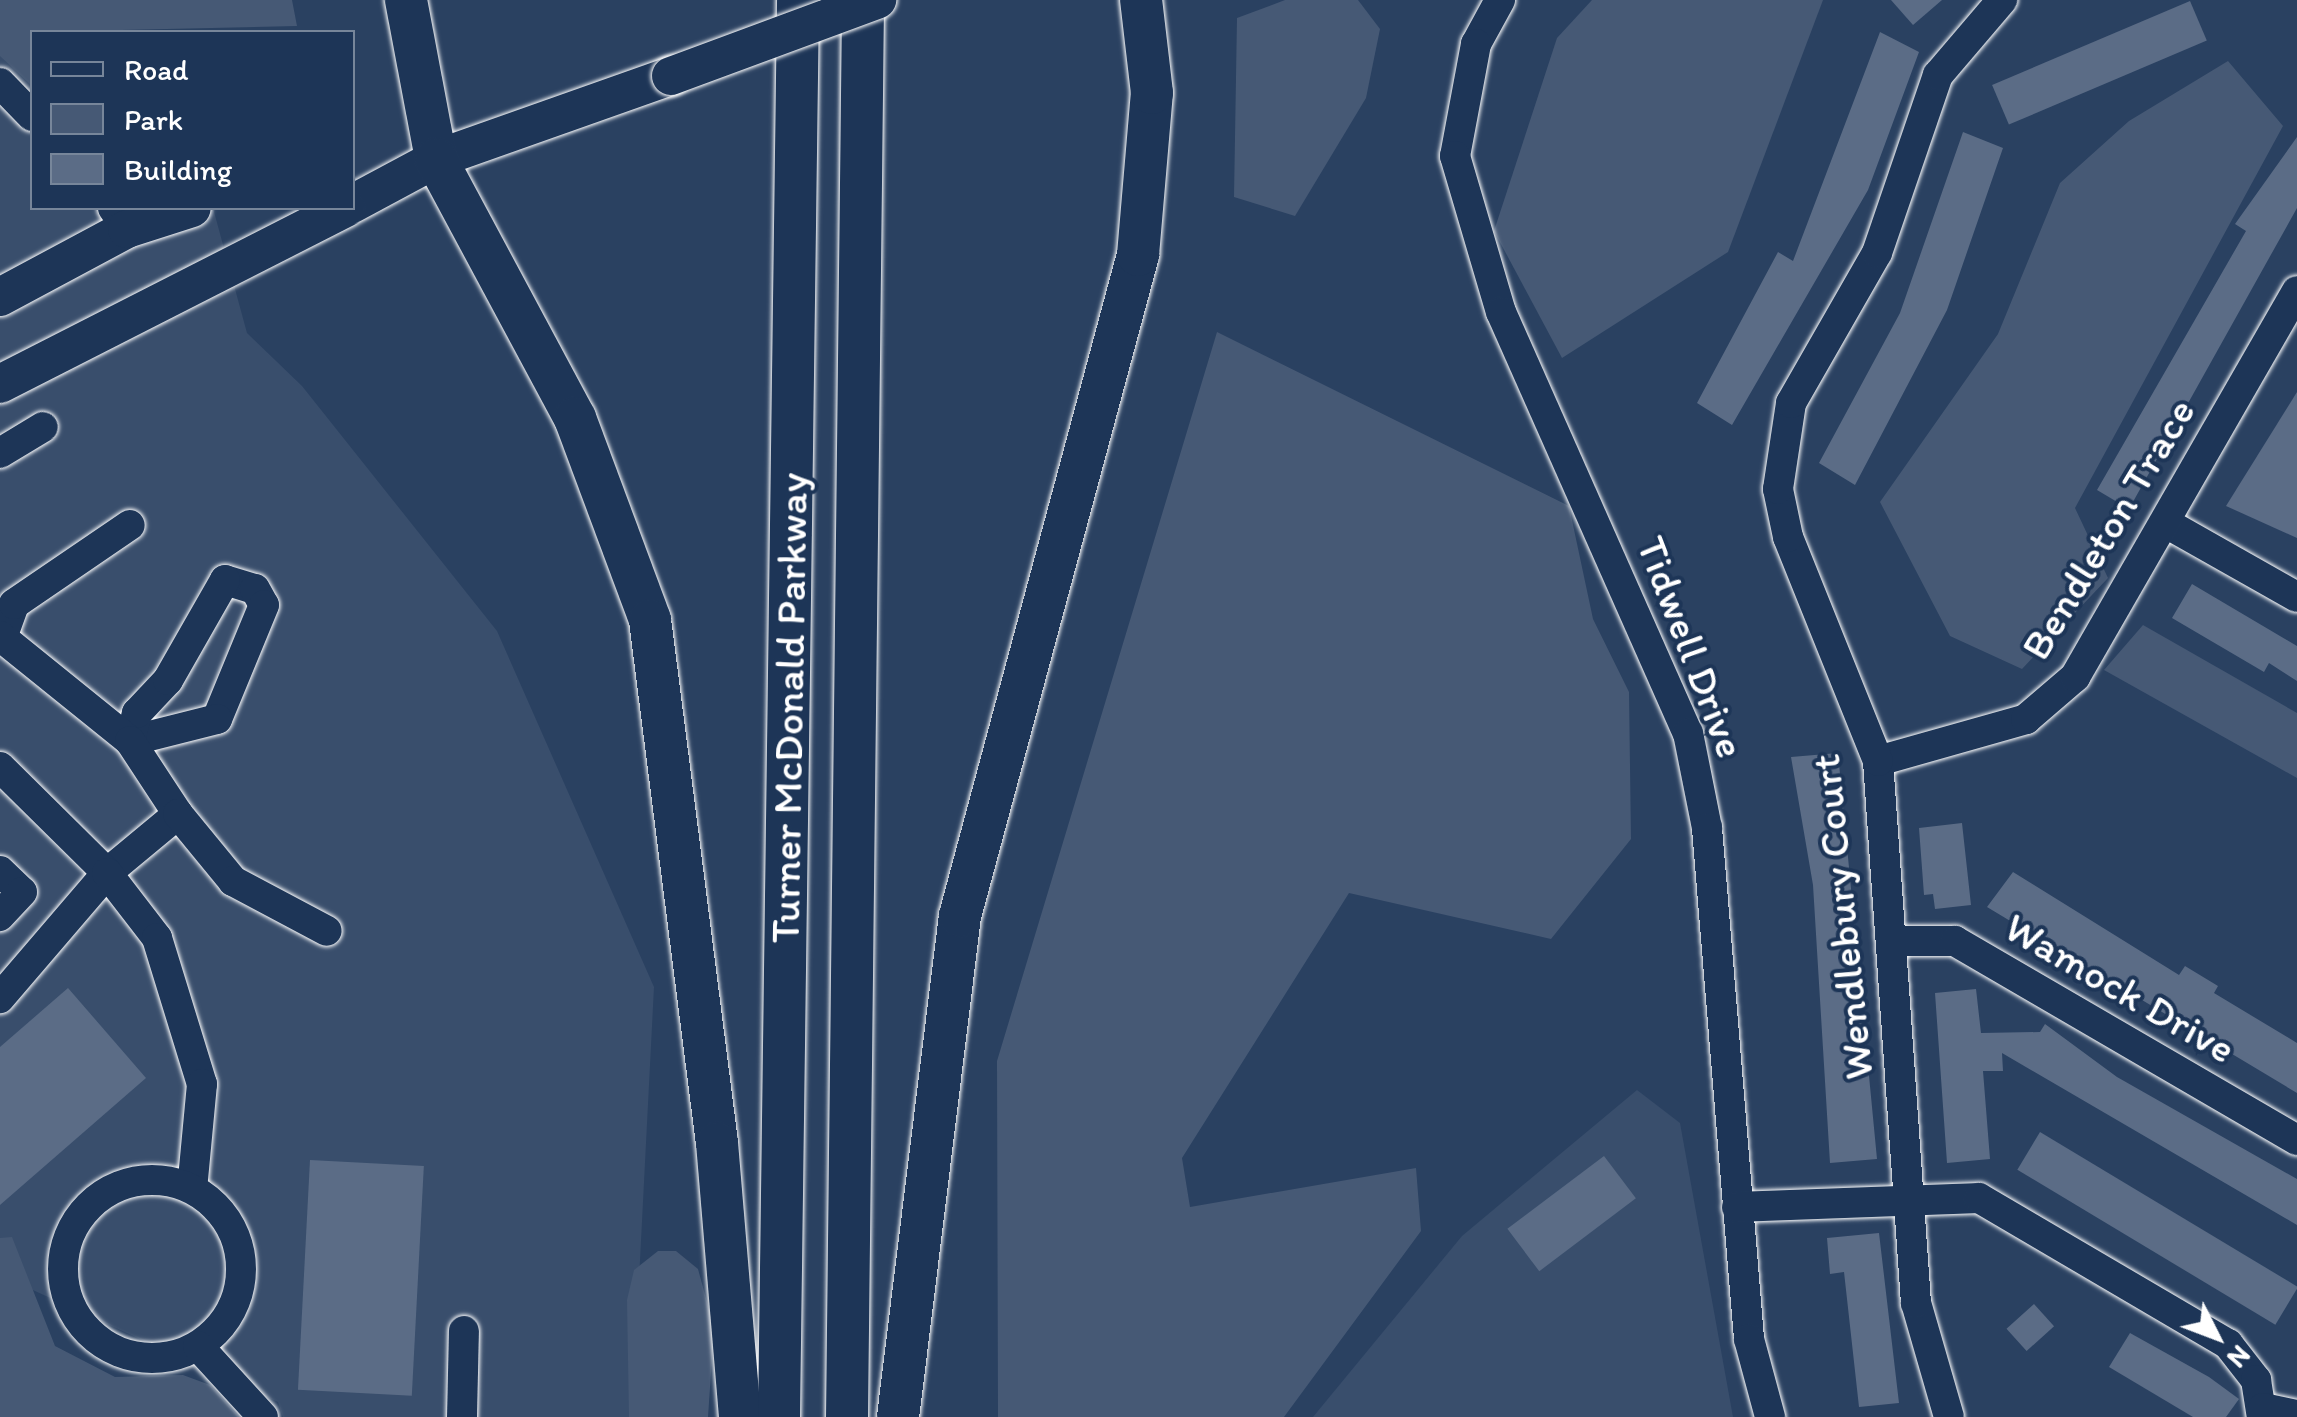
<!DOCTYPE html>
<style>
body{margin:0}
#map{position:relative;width:2297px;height:1417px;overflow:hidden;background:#2a4161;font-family:Itim,sans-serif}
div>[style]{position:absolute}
.built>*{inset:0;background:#394e6c}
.green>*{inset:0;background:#465975}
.building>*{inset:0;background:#5b6c86;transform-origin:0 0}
.roads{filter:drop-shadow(0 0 2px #fff) drop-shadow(0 0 2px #fff)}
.minor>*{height:30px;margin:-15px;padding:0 15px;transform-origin:15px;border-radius:15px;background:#1d3557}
.minor>.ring{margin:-15px;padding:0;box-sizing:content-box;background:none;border:30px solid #1d3557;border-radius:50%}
.major>*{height:38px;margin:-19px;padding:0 19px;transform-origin:19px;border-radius:19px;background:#1d3557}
.highway>*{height:42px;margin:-21px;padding:0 21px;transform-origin:21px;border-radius:21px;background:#1d3557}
.bridges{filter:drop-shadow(0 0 2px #fff) drop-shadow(0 0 2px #fff)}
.major-bridge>*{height:38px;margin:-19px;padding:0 19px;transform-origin:19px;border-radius:19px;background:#1d3557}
span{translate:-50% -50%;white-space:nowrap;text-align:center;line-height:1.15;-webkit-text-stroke:8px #1d3557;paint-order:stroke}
.street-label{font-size:42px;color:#fff}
.legend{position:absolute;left:30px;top:30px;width:325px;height:180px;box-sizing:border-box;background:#1d3557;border:2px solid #77869a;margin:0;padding:12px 18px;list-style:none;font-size:30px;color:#fff}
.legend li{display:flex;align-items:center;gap:20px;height:50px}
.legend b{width:50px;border:2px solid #77869a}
.north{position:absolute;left:2167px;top:1287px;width:100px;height:100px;-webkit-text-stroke:8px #1d3557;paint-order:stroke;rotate:132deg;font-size:28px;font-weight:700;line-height:40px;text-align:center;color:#fff}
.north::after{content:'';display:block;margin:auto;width:35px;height:45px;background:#fff;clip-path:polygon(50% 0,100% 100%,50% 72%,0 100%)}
</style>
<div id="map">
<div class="built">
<i style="clip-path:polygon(0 0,32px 32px,32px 208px,213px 208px,247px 333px,302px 386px,497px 631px,654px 987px,632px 1417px,283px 1417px,278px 1402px,0 1275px)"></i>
<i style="clip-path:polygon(1637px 1090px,1680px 1123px,1733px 1417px,1313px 1417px,1462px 1236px)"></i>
</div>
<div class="green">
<i style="clip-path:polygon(0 0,292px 0,297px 26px,32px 32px,32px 86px,0 56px)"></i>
<i style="clip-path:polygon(1285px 0,1358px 0,1380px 29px,1366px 98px,1295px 216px,1234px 197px,1237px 18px)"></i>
<i style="clip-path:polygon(1592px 0,1823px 0,1728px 252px,1562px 358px,1494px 231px,1557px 38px)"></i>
<i style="clip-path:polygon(2228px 61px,2283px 126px,2075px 508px,2108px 578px,2022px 669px,1950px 636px,1880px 502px,1998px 334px,2060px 183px,2129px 121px)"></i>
<i style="clip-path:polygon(1217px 332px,1569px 506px,1593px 619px,1629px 692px,1631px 839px,1551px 939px,1349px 893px,1182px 1158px,1190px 1207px,1416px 1168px,1421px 1231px,1284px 1417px,998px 1417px,997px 1061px)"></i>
<i style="clip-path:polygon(2143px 625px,2297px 713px,2297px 778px,2104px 670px)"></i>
<i style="clip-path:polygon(12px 1237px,55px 1346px,115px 1377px,183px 1375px,210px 1385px,239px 1417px,0 1417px,0 1238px)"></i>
<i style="clip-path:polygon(658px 1251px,676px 1251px,698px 1269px,714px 1328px,708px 1417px,629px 1417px,627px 1300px,634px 1270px)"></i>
</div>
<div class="building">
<i style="clip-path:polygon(1891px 0,1942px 0,1913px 25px)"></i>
<i style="left:2190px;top:1px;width:43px;height:215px;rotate:67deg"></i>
<i style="clip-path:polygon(1880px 32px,1919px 52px,1868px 190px,1732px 425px,1697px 403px,1778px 252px,1793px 261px)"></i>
<i style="clip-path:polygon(1963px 132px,2003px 148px,1947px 310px,1855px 485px,1819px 463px,1900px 313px)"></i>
<i style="clip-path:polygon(2297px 137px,2297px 208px,2129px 509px,2097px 490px,2246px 231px,2235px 224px)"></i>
<i style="clip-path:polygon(2297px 392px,2297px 538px,2226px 506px)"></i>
<i style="clip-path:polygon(2192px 584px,2297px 646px,2297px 681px,2269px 663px,2264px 672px,2172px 618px)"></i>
<i style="clip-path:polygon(1838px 753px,1877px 1159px,1830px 1163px,1813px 885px,1791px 757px)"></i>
<i style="clip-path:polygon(1962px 823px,1971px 905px,1935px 909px,1933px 894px,1924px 895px,1919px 828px)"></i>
<i style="clip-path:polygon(2013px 872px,2179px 975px,2185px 966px,2218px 986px,2214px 993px,2297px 1043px,2297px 1093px,1987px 907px)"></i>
<i style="clip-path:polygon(68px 988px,146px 1078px,0 1205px,0 1047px)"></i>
<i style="clip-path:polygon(1976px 989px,1981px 1033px,2040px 1032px,2045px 1024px,2117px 1077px,2297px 1179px,2297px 1225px,2002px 1053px,2003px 1071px,1983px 1071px,1990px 1159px,1947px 1163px,1935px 993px)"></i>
<i style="left:2040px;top:1132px;width:301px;height:44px;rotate:31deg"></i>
<i style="left:1604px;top:1156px;width:53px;height:121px;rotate:53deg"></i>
<i style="left:310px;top:1160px;width:114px;height:230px;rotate:3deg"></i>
<i style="clip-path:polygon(1879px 1233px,1899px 1403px,1859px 1407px,1844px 1272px,1830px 1274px,1827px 1238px)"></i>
<i style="left:2034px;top:1304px;width:30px;height:37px;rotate:48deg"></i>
<i style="clip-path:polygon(2130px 1333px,2209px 1377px,2239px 1399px,2226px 1417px,2193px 1417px,2109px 1367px)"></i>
</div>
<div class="roads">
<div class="minor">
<i style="left:1500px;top:0;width:50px;rotate:118.6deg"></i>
<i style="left:1476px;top:44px;width:114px;rotate:100.6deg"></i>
<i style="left:1455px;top:156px;width:163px;rotate:73.6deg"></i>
<i style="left:1501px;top:312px;width:461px;rotate:66.1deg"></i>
<i style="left:1688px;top:733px;width:97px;rotate:78.7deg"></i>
<i style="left:1707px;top:828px;width:513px;rotate:85.3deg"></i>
<i style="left:1749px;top:1339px;width:81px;rotate:74.9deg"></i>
<i style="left:0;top:83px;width:46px;rotate:45.9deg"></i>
<i style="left:113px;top:208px;width:25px;rotate:56deg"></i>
<i style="left:0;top:453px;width:50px;rotate:-31.2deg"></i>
<i style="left:2166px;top:523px;width:150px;rotate:29.5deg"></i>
<i style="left:225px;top:580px;width:31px;rotate:17deg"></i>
<i style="left:255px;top:589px;width:18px;rotate:61deg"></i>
<i style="left:264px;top:605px;width:123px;rotate:112.4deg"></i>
<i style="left:217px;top:719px;width:90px;rotate:165.8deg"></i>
<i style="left:130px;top:741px;width:29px;rotate:-76deg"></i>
<i style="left:137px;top:713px;width:45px;rotate:-46.8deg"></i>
<i style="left:168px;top:680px;width:115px;rotate:-60.3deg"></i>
<i style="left:3px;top:635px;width:33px;rotate:-70deg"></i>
<i style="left:14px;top:604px;width:140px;rotate:-34.3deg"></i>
<i style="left:0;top:636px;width:167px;rotate:38.9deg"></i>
<i style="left:130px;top:741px;width:87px;rotate:56.7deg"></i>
<i style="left:178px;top:814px;width:92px;rotate:140.3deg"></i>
<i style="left:107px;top:873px;width:165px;rotate:130.6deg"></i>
<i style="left:1878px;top:761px;width:154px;rotate:-15.8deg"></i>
<i style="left:2026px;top:719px;width:65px;rotate:-40.6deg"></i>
<i style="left:2075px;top:677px;width:445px;rotate:-60.1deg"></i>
<i style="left:0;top:767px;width:151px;rotate:44.7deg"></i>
<i style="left:107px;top:873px;width:82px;rotate:52.4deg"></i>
<i style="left:157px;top:938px;width:153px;rotate:72.9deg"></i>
<i style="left:202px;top:1084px;width:105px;rotate:95.4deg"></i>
<i style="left:178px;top:814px;width:87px;rotate:50.6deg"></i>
<i style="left:233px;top:881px;width:106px;rotate:28deg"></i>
<i style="left:0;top:871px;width:30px;rotate:44deg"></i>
<i style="left:22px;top:892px;width:33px;rotate:133deg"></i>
<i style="left:1891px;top:941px;width:64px"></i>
<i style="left:1955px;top:941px;width:396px;rotate:30.2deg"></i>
<i class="ring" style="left:63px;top:1180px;width:148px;height:148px"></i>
<i style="left:1737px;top:1207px;width:242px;rotate:-2.1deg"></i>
<i style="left:1979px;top:1198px;width:289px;rotate:30.4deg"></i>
<i style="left:2228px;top:1344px;width:46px;rotate:52.1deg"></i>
<i style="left:2256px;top:1380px;width:37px;rotate:81deg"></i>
<i style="left:198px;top:1346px;width:96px;rotate:47.5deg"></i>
<i style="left:2263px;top:1408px;width:35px;rotate:12deg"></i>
<i style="left:462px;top:1417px;width:86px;rotate:-88.7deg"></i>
<i style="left:1949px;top:1417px;width:119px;rotate:-106.1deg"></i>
<i style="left:1916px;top:1303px;width:543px;rotate:-94.01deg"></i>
<i style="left:1878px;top:761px;width:241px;rotate:-111.9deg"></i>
<i style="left:1788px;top:537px;width:49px;rotate:-101.8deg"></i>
<i style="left:1778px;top:489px;width:87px;rotate:-81.4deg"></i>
<i style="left:1791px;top:403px;width:173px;rotate:-60.2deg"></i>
<i style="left:1877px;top:253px;width:188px;rotate:-71.1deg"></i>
<i style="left:1938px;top:75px;width:99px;rotate:-49.5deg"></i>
</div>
<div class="major">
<i style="left:352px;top:204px;width:95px;rotate:-28.2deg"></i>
<i style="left:436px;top:159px;width:249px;rotate:-19.5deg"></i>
<i style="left:0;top:297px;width:144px;rotate:-28.2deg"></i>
<i style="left:127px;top:229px;width:68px;rotate:-17.9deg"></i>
<i style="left:0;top:384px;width:388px;rotate:-27deg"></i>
</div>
<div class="highway">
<i style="left:406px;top:0;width:162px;rotate:79.3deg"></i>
<i style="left:436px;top:159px;width:294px;rotate:61.8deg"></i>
<i style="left:575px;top:418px;width:215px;rotate:69.6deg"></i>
<i style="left:650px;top:620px;width:527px;rotate:82.7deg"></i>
<i style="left:717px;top:1143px;width:275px;rotate:85.2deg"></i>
<i style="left:779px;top:1417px;width:1417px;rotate:-89.23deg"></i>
<i style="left:847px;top:1417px;width:1417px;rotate:-89.35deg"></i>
<i style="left:898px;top:1417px;width:505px;rotate:-82.95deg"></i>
<i style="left:960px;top:916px;width:685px;rotate:-74.93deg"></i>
<i style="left:1138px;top:255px;width:163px;rotate:-85.1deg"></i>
<i style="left:1152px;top:93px;width:94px;rotate:-96.7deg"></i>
</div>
</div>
<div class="bridges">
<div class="major-bridge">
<i style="left:671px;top:76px;width:220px;rotate:-20.3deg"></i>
</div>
</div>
<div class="street-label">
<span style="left:2108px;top:529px;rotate:-59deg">Bendleton Trace</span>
<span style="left:1691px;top:647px;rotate:69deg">Tidwell Drive</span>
<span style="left:789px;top:708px;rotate:-89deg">Turner McDonald Parkway</span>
<span style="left:1842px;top:917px;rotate:-96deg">Wendlebury Court</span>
<span style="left:2120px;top:988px;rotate:30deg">Wamock Drive</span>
</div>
<ul class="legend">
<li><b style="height:12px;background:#1d3557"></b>Road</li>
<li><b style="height:28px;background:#465975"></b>Park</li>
<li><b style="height:28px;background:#5b6c86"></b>Building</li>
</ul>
<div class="north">N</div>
</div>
